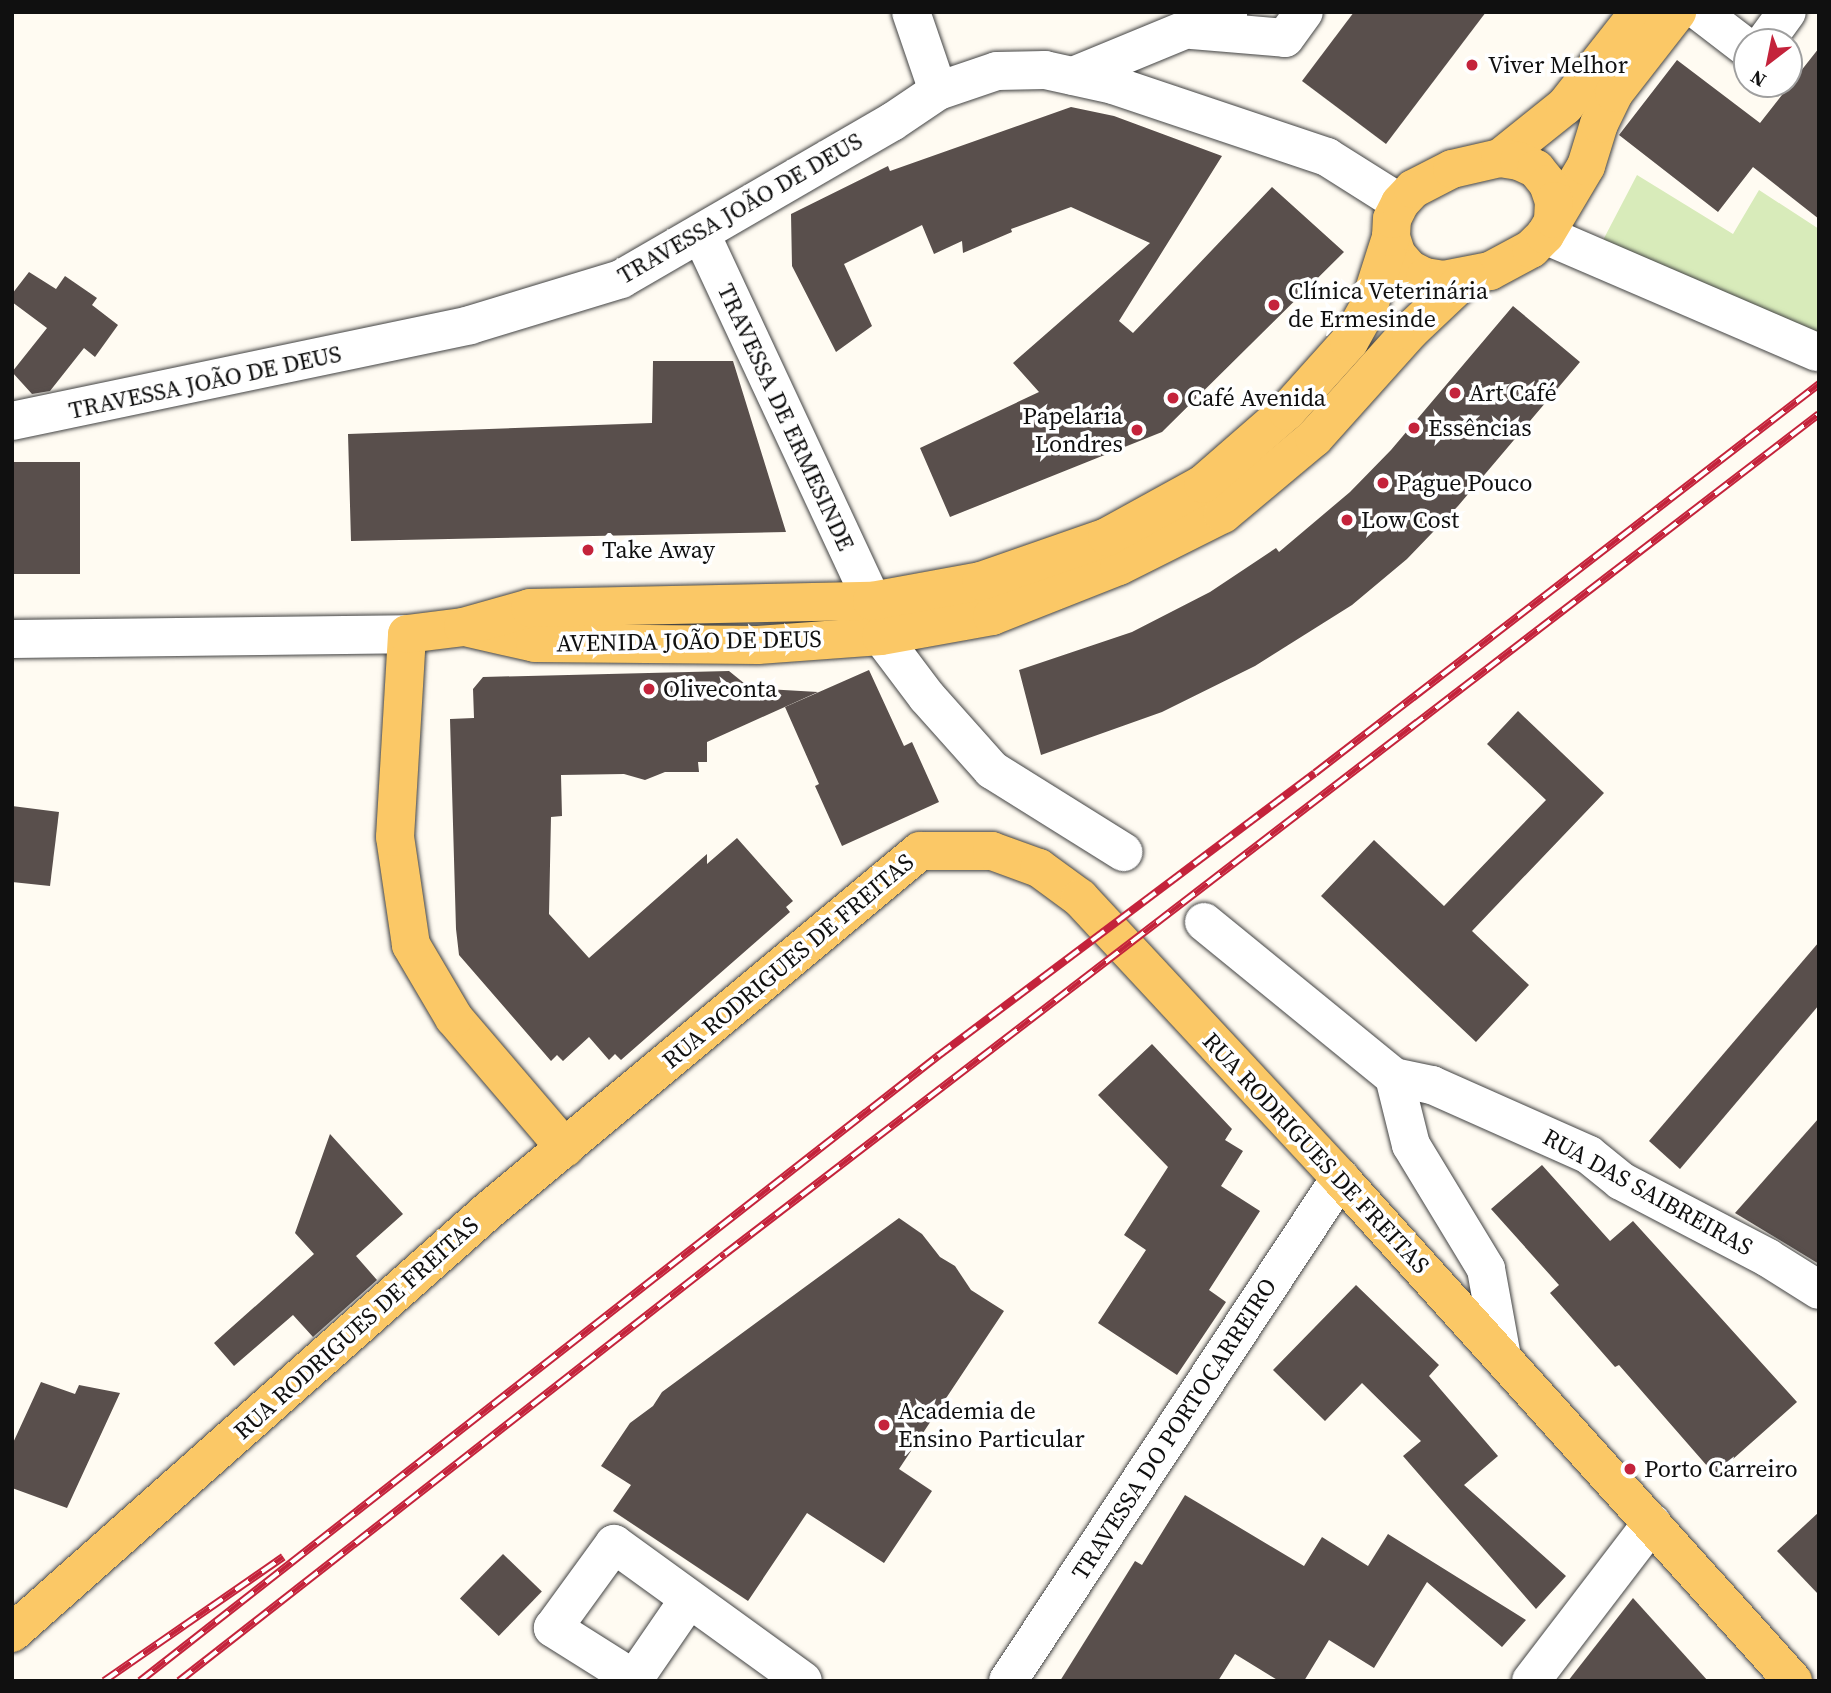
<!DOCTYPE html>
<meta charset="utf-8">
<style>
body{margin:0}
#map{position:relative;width:1831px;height:1693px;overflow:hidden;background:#fffbf2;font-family:"Source Serif 4",serif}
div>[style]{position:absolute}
.green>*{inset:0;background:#d8ebba}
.building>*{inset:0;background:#594f4c;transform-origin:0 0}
.roads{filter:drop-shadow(0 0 2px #434343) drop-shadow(0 0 2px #434343)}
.minor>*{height:38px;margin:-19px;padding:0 19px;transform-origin:19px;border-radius:19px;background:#fff}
.major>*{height:38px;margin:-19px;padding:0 19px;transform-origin:19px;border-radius:19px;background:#fbc866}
.rail>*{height:8px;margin-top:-4px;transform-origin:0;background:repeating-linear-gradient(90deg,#fff 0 16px,#c4233b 0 32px);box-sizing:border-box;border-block:2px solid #c4233b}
.dots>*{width:19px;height:19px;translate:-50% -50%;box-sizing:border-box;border:4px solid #fff;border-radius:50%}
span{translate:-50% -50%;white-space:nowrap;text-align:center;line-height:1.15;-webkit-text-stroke:7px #fff;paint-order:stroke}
.poi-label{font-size:24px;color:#101010}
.left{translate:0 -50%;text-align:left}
.right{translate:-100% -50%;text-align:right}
.street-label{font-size:24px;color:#101010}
.frame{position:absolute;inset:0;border:14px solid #101010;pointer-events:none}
.north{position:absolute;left:1733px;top:28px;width:70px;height:70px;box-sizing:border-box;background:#fff;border:2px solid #9f9f9f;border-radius:50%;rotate:212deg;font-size:19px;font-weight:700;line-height:28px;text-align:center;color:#101010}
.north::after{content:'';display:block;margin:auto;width:24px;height:32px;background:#c4233b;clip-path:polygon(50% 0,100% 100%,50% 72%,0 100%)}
</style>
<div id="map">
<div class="green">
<i style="clip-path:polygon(1637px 175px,1733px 234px,1759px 190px,1819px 229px,1819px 334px,1601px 244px)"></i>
</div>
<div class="building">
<i style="clip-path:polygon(1354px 12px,1486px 12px,1386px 144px,1302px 81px)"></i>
<i style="clip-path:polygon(1819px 48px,1819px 219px,1753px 167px,1718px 212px,1619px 135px,1677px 60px,1760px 123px)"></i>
<i style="clip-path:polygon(1071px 107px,1114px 116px,1222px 156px,1119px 321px,1133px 333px,1272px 187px,1344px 252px,1162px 432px,950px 517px,920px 448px,1039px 392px,1013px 363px,1150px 243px,1071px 207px,1011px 229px,1012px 232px,963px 253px,962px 241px,934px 254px,922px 225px,844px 264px,872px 326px,836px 352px,792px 266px,791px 214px,888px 166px,890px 171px)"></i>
<i style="clip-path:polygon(29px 272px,56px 289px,65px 276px,97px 298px,92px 305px,118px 325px,95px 357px,84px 348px,50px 391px,32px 394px,12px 372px,47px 328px,12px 302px,12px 294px)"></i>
<i style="clip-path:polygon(1513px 306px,1580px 362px,1458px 506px,1407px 559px,1352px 605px,1255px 666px,1162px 712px,1041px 755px,1019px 670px,1132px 632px,1210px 592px,1276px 548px,1279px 552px,1350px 492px,1391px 450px)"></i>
<i style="clip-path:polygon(653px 361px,733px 361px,786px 532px,351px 541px,348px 434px,652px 423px)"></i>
<i style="left:12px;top:462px;width:68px;height:112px"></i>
<i style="clip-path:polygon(869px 670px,904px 746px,912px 742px,939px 802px,842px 846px,815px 786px,819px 784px,785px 707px)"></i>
<i style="clip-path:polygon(729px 671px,750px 688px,818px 692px,707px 742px,707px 762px,698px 762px,699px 772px,665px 772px,645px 780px,624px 774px,561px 775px,562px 816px,551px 817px,549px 914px,589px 958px,707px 854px,707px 864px,737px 838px,793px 901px,786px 907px,790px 912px,621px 1060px,615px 1054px,609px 1060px,589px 1037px,563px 1061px,557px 1055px,551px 1061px,459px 955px,456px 929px,450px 719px,474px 718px,473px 689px,483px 677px)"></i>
<i style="clip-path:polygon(1518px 711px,1604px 793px,1472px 931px,1529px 985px,1476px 1042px,1321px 896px,1374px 840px,1444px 906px,1546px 800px,1487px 744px)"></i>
<i style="clip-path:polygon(12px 806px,59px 812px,50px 886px,12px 882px)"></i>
<i style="clip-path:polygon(1819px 942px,1819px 1005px,1680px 1169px,1649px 1141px)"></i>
<i style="clip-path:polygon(1152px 1044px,1232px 1129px,1225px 1140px,1243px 1151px,1221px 1186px,1260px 1211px,1209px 1290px,1226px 1302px,1177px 1375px,1098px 1323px,1146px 1250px,1124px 1235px,1168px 1167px,1098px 1095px)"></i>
<i style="clip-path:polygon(1819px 1118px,1819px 1264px,1735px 1213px)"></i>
<i style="clip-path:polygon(330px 1134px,403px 1214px,356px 1256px,377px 1280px,313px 1337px,293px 1315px,234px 1366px,214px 1343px,314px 1254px,295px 1233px)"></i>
<i style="clip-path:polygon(1542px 1165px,1610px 1241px,1633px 1221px,1797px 1402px,1715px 1475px,1619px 1365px,1615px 1367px,1550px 1293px,1559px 1285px,1491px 1209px)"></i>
<i style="clip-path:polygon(899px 1218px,922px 1234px,940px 1257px,955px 1266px,971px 1290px,1004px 1311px,899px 1469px,932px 1491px,884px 1563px,807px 1513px,748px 1601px,613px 1511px,631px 1485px,601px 1466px,630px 1423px,653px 1406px,662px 1392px)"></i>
<i style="clip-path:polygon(1356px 1285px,1439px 1365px,1429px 1376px,1498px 1456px,1464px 1485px,1566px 1576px,1536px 1609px,1403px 1456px,1421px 1441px,1362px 1383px,1325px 1421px,1273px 1370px)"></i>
<i style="clip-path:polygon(41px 1382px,75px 1394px,79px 1385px,120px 1393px,67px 1508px,12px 1488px,12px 1445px)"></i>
<i style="clip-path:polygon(1185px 1495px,1304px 1566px,1322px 1537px,1368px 1566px,1388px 1534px,1526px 1620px,1502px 1647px,1427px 1582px,1374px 1668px,1329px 1640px,1304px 1681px,1279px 1681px,1235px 1654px,1218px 1681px,1060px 1681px,1135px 1561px,1142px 1565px)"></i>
<i style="clip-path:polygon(1819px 1512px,1819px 1595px,1777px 1551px)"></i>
<i style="left:503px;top:1554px;width:54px;height:62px;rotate:44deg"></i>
<i style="clip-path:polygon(1633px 1598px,1708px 1681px,1568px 1681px)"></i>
</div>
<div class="roads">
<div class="minor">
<i style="left:911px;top:12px;width:83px;rotate:71.1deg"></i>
<i style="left:1700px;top:12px;width:59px;rotate:37.5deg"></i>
<i style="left:1192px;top:30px;width:93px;rotate:4.9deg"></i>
<i style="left:1285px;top:38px;width:32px;rotate:-54deg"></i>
<i style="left:1765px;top:42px;width:37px;rotate:-54deg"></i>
<i style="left:1073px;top:76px;width:168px;rotate:-22.4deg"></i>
<i style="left:701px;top:234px;width:405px;rotate:65deg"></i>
<i style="left:1545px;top:235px;width:296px;rotate:23.3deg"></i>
<i style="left:12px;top:421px;width:468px;rotate:-11.8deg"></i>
<i style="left:470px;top:325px;width:158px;rotate:-16.9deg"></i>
<i style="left:621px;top:279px;width:313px;rotate:-30.1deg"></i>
<i style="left:892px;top:122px;width:55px;rotate:-34deg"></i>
<i style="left:938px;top:91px;width:62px;rotate:-18.7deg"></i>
<i style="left:997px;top:71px;width:48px;rotate:-1.2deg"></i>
<i style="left:1045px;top:70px;width:70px;rotate:12.4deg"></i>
<i style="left:1113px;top:85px;width:226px;rotate:18.6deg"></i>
<i style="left:1327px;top:157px;width:86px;rotate:32.2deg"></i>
<i style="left:881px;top:636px;width:76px;rotate:53deg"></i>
<i style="left:927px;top:697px;width:98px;rotate:48.3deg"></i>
<i style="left:992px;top:770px;width:155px;rotate:32deg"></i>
<i style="left:12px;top:639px;width:395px;rotate:-0.7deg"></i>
<i style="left:1204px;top:922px;width:245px;rotate:39.2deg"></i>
<i style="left:1394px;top:1077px;width:70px;rotate:76deg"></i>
<i style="left:1411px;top:1145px;width:145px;rotate:58.8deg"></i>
<i style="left:1486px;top:1269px;width:89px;rotate:79.7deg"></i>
<i style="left:1394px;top:1077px;width:39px;rotate:12deg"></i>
<i style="left:1432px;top:1085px;width:172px;rotate:24deg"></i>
<i style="left:1589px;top:1155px;width:41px;rotate:39.1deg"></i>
<i style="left:1621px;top:1181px;width:166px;rotate:27.6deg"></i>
<i style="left:1768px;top:1258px;width:60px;rotate:32.1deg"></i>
<i style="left:689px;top:1599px;width:97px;rotate:124.5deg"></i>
<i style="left:634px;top:1679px;width:96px;rotate:-147.8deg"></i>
<i style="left:553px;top:1628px;width:104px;rotate:-54deg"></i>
<i style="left:614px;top:1544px;width:233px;rotate:35.9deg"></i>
<i style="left:1008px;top:1681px;width:603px;rotate:-56.57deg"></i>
<i style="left:1531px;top:1681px;width:199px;rotate:-52.6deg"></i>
</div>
<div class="major">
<i style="left:1500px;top:158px;width:83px;rotate:-38.7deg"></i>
<i style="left:1565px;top:106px;width:120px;rotate:-51.8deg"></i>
<i style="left:1391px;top:237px;width:19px;rotate:72deg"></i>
<i style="left:1397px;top:255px;width:18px;rotate:49deg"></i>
<i style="left:1409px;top:269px;width:18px;rotate:27deg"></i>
<i style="left:1425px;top:277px;width:19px;rotate:9deg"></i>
<i style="left:1444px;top:280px;width:47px;rotate:-11.1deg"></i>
<i style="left:1490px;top:271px;width:47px;rotate:-28.2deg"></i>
<i style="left:1531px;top:249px;width:20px;rotate:-45deg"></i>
<i style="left:1545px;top:235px;width:80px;rotate:-59.3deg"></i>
<i style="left:1586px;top:166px;width:44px;rotate:-72.8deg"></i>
<i style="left:1599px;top:124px;width:34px;rotate:-64deg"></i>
<i style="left:1614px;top:93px;width:103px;rotate:-52.1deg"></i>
<i style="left:469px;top:628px;width:68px;rotate:12.8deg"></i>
<i style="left:535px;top:643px;width:223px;rotate:0.5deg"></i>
<i style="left:758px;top:645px;width:123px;rotate:-4.2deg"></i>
<i style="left:881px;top:636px;width:113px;rotate:-10.2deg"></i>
<i style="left:992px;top:616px;width:136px;rotate:-21.5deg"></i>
<i style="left:1119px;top:566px;width:116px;rotate:-26.6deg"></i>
<i style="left:1223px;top:514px;width:119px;rotate:-39.9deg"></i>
<i style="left:1314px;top:438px;width:144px;rotate:-48.1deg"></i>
<i style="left:1410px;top:331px;width:79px;rotate:-43.5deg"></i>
<i style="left:565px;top:1148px;width:171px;rotate:-130.5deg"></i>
<i style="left:454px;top:1018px;width:85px;rotate:-120.5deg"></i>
<i style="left:411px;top:945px;width:109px;rotate:-98.4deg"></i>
<i style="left:395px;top:837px;width:203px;rotate:-86.6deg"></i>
<i style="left:407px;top:634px;width:56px;rotate:-7.1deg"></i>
<i style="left:463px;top:627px;width:70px;rotate:-15.8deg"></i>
<i style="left:530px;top:608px;width:342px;rotate:-1.2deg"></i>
<i style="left:872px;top:601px;width:111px;rotate:-10.4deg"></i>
<i style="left:981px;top:581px;width:133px;rotate:-19.2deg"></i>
<i style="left:1107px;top:537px;width:110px;rotate:-28.9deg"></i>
<i style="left:1203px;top:484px;width:111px;rotate:-41deg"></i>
<i style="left:1287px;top:411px;width:93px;rotate:-48.1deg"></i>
<i style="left:1349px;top:342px;width:41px;rotate:-60.9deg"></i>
<i style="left:1369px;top:306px;width:72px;rotate:-72.3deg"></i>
<i style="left:1391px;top:237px;width:18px;rotate:-87deg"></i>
<i style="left:1392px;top:219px;width:18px;rotate:-63deg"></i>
<i style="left:1400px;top:203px;width:19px;rotate:-47deg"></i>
<i style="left:1413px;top:189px;width:44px;rotate:-27.1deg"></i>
<i style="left:1452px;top:169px;width:49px;rotate:-12.9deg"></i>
<i style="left:1500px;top:158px;width:19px;rotate:9deg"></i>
<i style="left:1519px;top:161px;width:19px;rotate:25deg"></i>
<i style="left:1536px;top:169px;width:19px;rotate:51deg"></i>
<i style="left:1548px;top:184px;width:18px;rotate:71deg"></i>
<i style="left:1554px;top:201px;width:18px;rotate:93deg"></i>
<i style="left:12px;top:1633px;width:636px;rotate:-41.56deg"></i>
<i style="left:488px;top:1211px;width:562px;rotate:-39.81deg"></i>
<i style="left:920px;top:851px;width:72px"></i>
<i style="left:992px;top:851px;width:50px;rotate:19.9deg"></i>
<i style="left:1039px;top:868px;width:51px;rotate:36.2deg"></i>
<i style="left:1080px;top:898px;width:382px;rotate:47.1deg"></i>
<i style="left:1340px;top:1178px;width:677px;rotate:47.99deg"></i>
</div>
</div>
<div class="rail">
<i style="left:104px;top:1681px;width:218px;rotate:-34.7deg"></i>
<i style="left:140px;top:1681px;width:1014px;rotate:-38.07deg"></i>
<i style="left:938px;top:1056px;width:471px;rotate:-36.9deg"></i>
<i style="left:1315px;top:773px;width:637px;rotate:-37.66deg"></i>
<i style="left:179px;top:1681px;width:693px;rotate:-38.03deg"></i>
<i style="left:725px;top:1254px;width:1379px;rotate:-37.52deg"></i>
</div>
<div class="dots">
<i style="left:1472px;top:65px;background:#c4233b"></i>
<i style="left:1274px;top:305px;background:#c4233b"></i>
<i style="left:1455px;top:393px;background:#c4233b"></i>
<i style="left:1173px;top:398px;background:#c4233b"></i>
<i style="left:1414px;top:428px;background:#c4233b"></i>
<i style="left:1137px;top:430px;background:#c4233b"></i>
<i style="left:1383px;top:483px;background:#c4233b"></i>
<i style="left:1347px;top:520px;background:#c4233b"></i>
<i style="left:588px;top:550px;background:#c4233b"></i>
<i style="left:649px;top:689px;background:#c4233b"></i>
<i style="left:884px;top:1425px;background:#c4233b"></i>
<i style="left:1630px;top:1469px;background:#c4233b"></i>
</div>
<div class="poi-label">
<span class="left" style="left:1488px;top:65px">Viver Melhor</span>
<span class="left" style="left:1288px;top:305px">Clínica Veterinária<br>de Ermesinde</span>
<span class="left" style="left:1469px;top:393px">Art Café</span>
<span class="left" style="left:1187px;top:398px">Café Avenida</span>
<span class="right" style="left:1123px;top:430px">Papelaria<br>Londres</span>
<span class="left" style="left:1428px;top:428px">Essências</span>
<span class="left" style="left:1397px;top:483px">Pague Pouco</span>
<span class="left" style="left:1361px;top:520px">Low Cost</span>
<span class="left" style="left:602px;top:550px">Take Away</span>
<span class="left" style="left:663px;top:689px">Oliveconta</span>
<span class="left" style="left:898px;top:1425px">Academia de<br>Ensino Particular</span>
<span class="left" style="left:1644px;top:1469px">Porto Carreiro</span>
</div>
<div class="street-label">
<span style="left:740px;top:208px;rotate:-30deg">TRAVESSA JOÃO DE DEUS</span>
<span style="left:205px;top:382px;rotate:-12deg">TRAVESSA JOÃO DE DEUS</span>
<span style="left:786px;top:417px;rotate:65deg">TRAVESSA DE ERMESINDE</span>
<span style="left:689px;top:641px;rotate:-1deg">AVENIDA JOÃO DE DEUS</span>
<span style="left:788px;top:961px;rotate:-40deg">RUA RODRIGUES DE FREITAS</span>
<span style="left:1316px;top:1153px;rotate:47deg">RUA RODRIGUES DE FREITAS</span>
<span style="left:1648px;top:1192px;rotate:29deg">RUA DAS SAIBREIRAS</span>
<span style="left:356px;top:1328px;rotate:-42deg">RUA RODRIGUES DE FREITAS</span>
<span style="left:1174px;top:1429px;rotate:-57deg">TRAVESSA DO PORTOCARREIRO</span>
</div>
<div class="frame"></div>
<div class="north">N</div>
</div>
